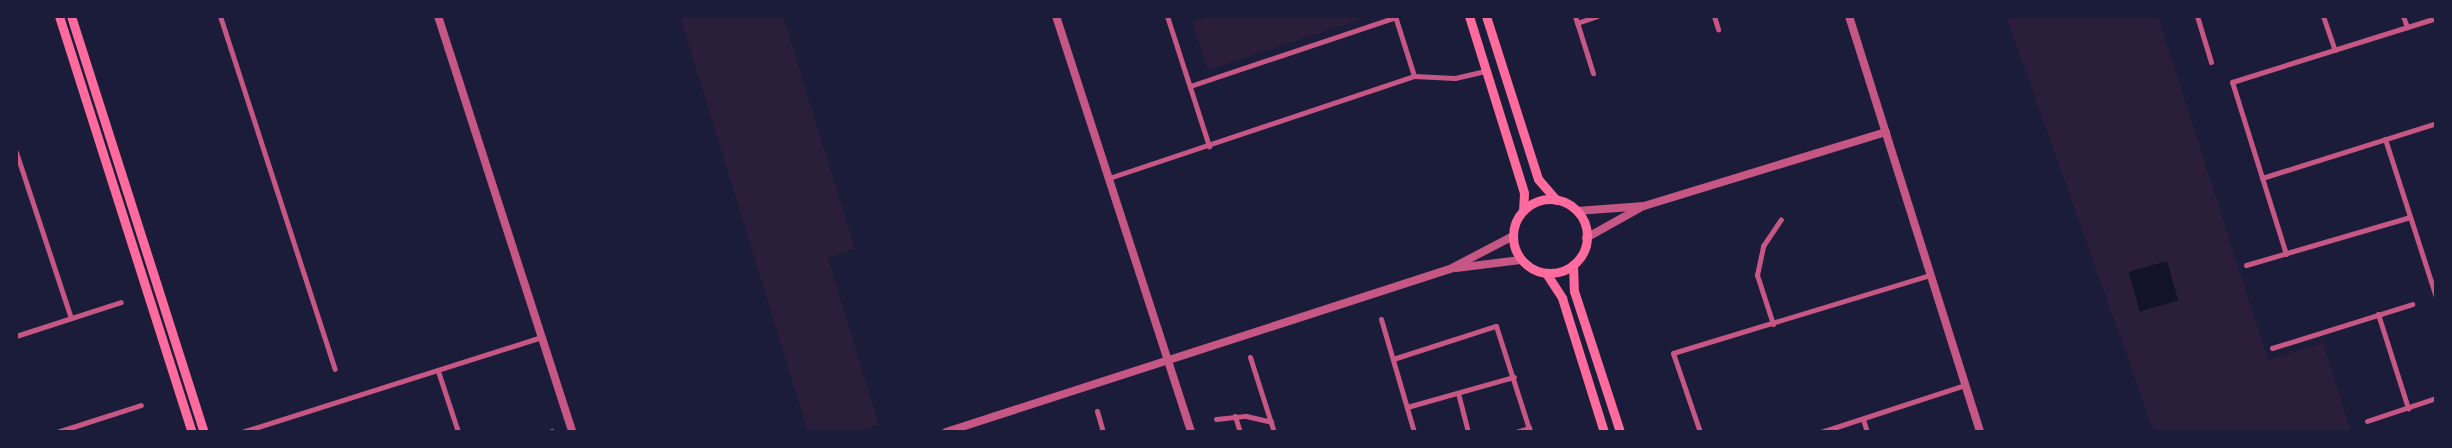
<!DOCTYPE html>
<style>
body{margin:0}
#map{position:relative;width:2452px;height:448px;overflow:hidden;background:#1b1b3a;font-family:"PT Sans Narrow",sans-serif}
div>[style]{position:absolute}
.green>*{inset:0;background:#2a1e3b}
.water>*{inset:0;background:#12122b;transform-origin:0 0}
.minor>*{height:5px;margin:-2.5px;padding:0 2.5px;transform-origin:2.5px;border-radius:2.5px;background:#c65784}
.tertiary>*{height:8px;margin:-4px;padding:0 4px;transform-origin:4px;border-radius:4px;background:#c65784}
.secondary>*{height:9px;margin:-4.5px;padding:0 4.5px;transform-origin:4.5px;border-radius:4.5px;background:#ff6b9d}
.secondary>.ring{margin:-4.5px;padding:0;box-sizing:content-box;background:none;border:9px solid #ff6b9d;border-radius:50%}
span{translate:-50% -50%;white-space:nowrap;text-align:center;line-height:1.15;-webkit-text-stroke:5px #1b1b3a;paint-order:stroke}
.frame{position:absolute;inset:0;border:18px solid #1b1b3a;pointer-events:none}
</style>
<div id="map">
<div class="green">
<i style="clip-path:polygon(680px 16px,783px 16px,855px 249px,828px 258px,879px 425px,858px 432px,808px 432px)"></i>
<i style="clip-path:polygon(1209px 16px,1371px 16px,1208px 70px,1192px 22px)"></i>
<i style="clip-path:polygon(2006px 16px,2158px 16px,2268px 360px,2323px 343px,2351px 432px,2154px 432px)"></i>
</div>
<div class="water">
<i style="left:2167px;top:261px;width:41px;height:40px;rotate:74deg"></i>
</div>
<div class="minor">
<i style="left:220px;top:16px;width:371px;rotate:72deg"></i>
<i style="left:1167px;top:16px;width:137px;rotate:72.1deg"></i>
<i style="left:1395px;top:16px;width:63px;rotate:72.4deg"></i>
<i style="left:1575px;top:16px;width:60px;rotate:72.5deg"></i>
<i style="left:1714px;top:16px;width:14px;rotate:73deg"></i>
<i style="left:2197px;top:16px;width:48px;rotate:73.1deg"></i>
<i style="left:2323px;top:16px;width:36px;rotate:71deg"></i>
<i style="left:2403px;top:16px;width:12px;rotate:70deg"></i>
<i style="left:1577px;top:23px;width:21px;rotate:-19deg"></i>
<i style="left:1190px;top:86px;width:217px;rotate:-18.5deg"></i>
<i style="left:2385px;top:139px;width:166px;rotate:72.1deg"></i>
<i style="left:16px;top:152px;width:175px;rotate:71.7deg"></i>
<i style="left:1109px;top:178px;width:322px;rotate:-18.5deg"></i>
<i style="left:1414px;top:76px;width:41px;rotate:2.8deg"></i>
<i style="left:1455px;top:78px;width:32px;rotate:-13deg"></i>
<i style="left:2262px;top:178px;width:182px;rotate:-17.5deg"></i>
<i style="left:2286px;top:254px;width:180px;rotate:-107.4deg"></i>
<i style="left:2232px;top:82px;width:214px;rotate:-17.4deg"></i>
<i style="left:2246px;top:265px;width:171px;rotate:-16.3deg"></i>
<i style="left:2378px;top:314px;width:99px;rotate:72.3deg"></i>
<i style="left:1381px;top:319px;width:118px;rotate:73.7deg"></i>
<i style="left:1773px;top:324px;width:52px;rotate:-108.1deg"></i>
<i style="left:1757px;top:275px;width:30px;rotate:-78deg"></i>
<i style="left:1763px;top:246px;width:32px;rotate:-56deg"></i>
<i style="left:16px;top:336px;width:110px;rotate:-17.9deg"></i>
<i style="left:2272px;top:348px;width:147px;rotate:-17.4deg"></i>
<i style="left:1250px;top:357px;width:79px;rotate:72.3deg"></i>
<i style="left:1393px;top:359px;width:108px;rotate:-17.8deg"></i>
<i style="left:1496px;top:326px;width:111px;rotate:72.2deg"></i>
<i style="left:438px;top:371px;width:64px;rotate:71.8deg"></i>
<i style="left:1458px;top:393px;width:40px;rotate:75.6deg"></i>
<i style="left:1407px;top:407px;width:111px;rotate:-15.7deg"></i>
<i style="left:1097px;top:411px;width:22px;rotate:74deg"></i>
<i style="left:1235px;top:416px;width:17px;rotate:73deg"></i>
<i style="left:1216px;top:419px;width:30px;rotate:-6deg"></i>
<i style="left:1246px;top:416px;width:26px;rotate:13deg"></i>
<i style="left:1863px;top:419px;width:14px;rotate:73deg"></i>
<i style="left:2367px;top:421px;width:73px;rotate:-18.4deg"></i>
<i style="left:57px;top:432px;width:88px;rotate:-17.8deg"></i>
<i style="left:242px;top:432px;width:315px;rotate:-17.6deg"></i>
<i style="left:550px;top:432px;width:2px;rotate:-27deg"></i>
<i style="left:1516px;top:432px;width:14px;rotate:-17deg"></i>
<i style="left:1700px;top:432px;width:83px;rotate:-108.9deg"></i>
<i style="left:1673px;top:353px;width:269px;rotate:-16.9deg"></i>
<i style="left:1821px;top:432px;width:151px;rotate:-18.1deg"></i>
</div>
<div class="tertiary">
<i style="left:438px;top:16px;width:437px;rotate:72.1deg"></i>
<i style="left:1056px;top:16px;width:437px;rotate:72deg"></i>
<i style="left:1849px;top:16px;width:436px;rotate:72.5deg"></i>
<i style="left:1577px;top:211px;width:67px;rotate:-4.3deg"></i>
<i style="left:1644px;top:206px;width:253px;rotate:-17deg"></i>
<i style="left:1586px;top:238px;width:62px;rotate:-29.1deg"></i>
<i style="left:1456px;top:268px;width:65px;rotate:-7deg"></i>
<i style="left:946px;top:432px;width:530px;rotate:-17.92deg"></i>
<i style="left:1450px;top:269px;width:71px;rotate:-27.6deg"></i>
</div>
<div class="secondary">
<i style="left:59px;top:16px;width:437px;rotate:72.3deg"></i>
<i style="left:71px;top:16px;width:437px;rotate:72.3deg"></i>
<i style="left:1469px;top:16px;width:185px;rotate:72.7deg"></i>
<i style="left:1524px;top:193px;width:18px;rotate:93deg"></i>
<i style="left:1486px;top:16px;width:171px;rotate:72.3deg"></i>
<i style="left:1538px;top:179px;width:28px;rotate:49deg"></i>
<i class="ring" style="left:1513px;top:199px;width:65px;height:65px"></i>
<i style="left:1573px;top:265px;width:26px;rotate:88deg"></i>
<i style="left:1574px;top:291px;width:148px;rotate:71.9deg"></i>
<i style="left:1546px;top:273px;width:30px;rotate:57deg"></i>
<i style="left:1562px;top:298px;width:140px;rotate:72.6deg"></i>
</div>
<div class="frame"></div>
</div>
